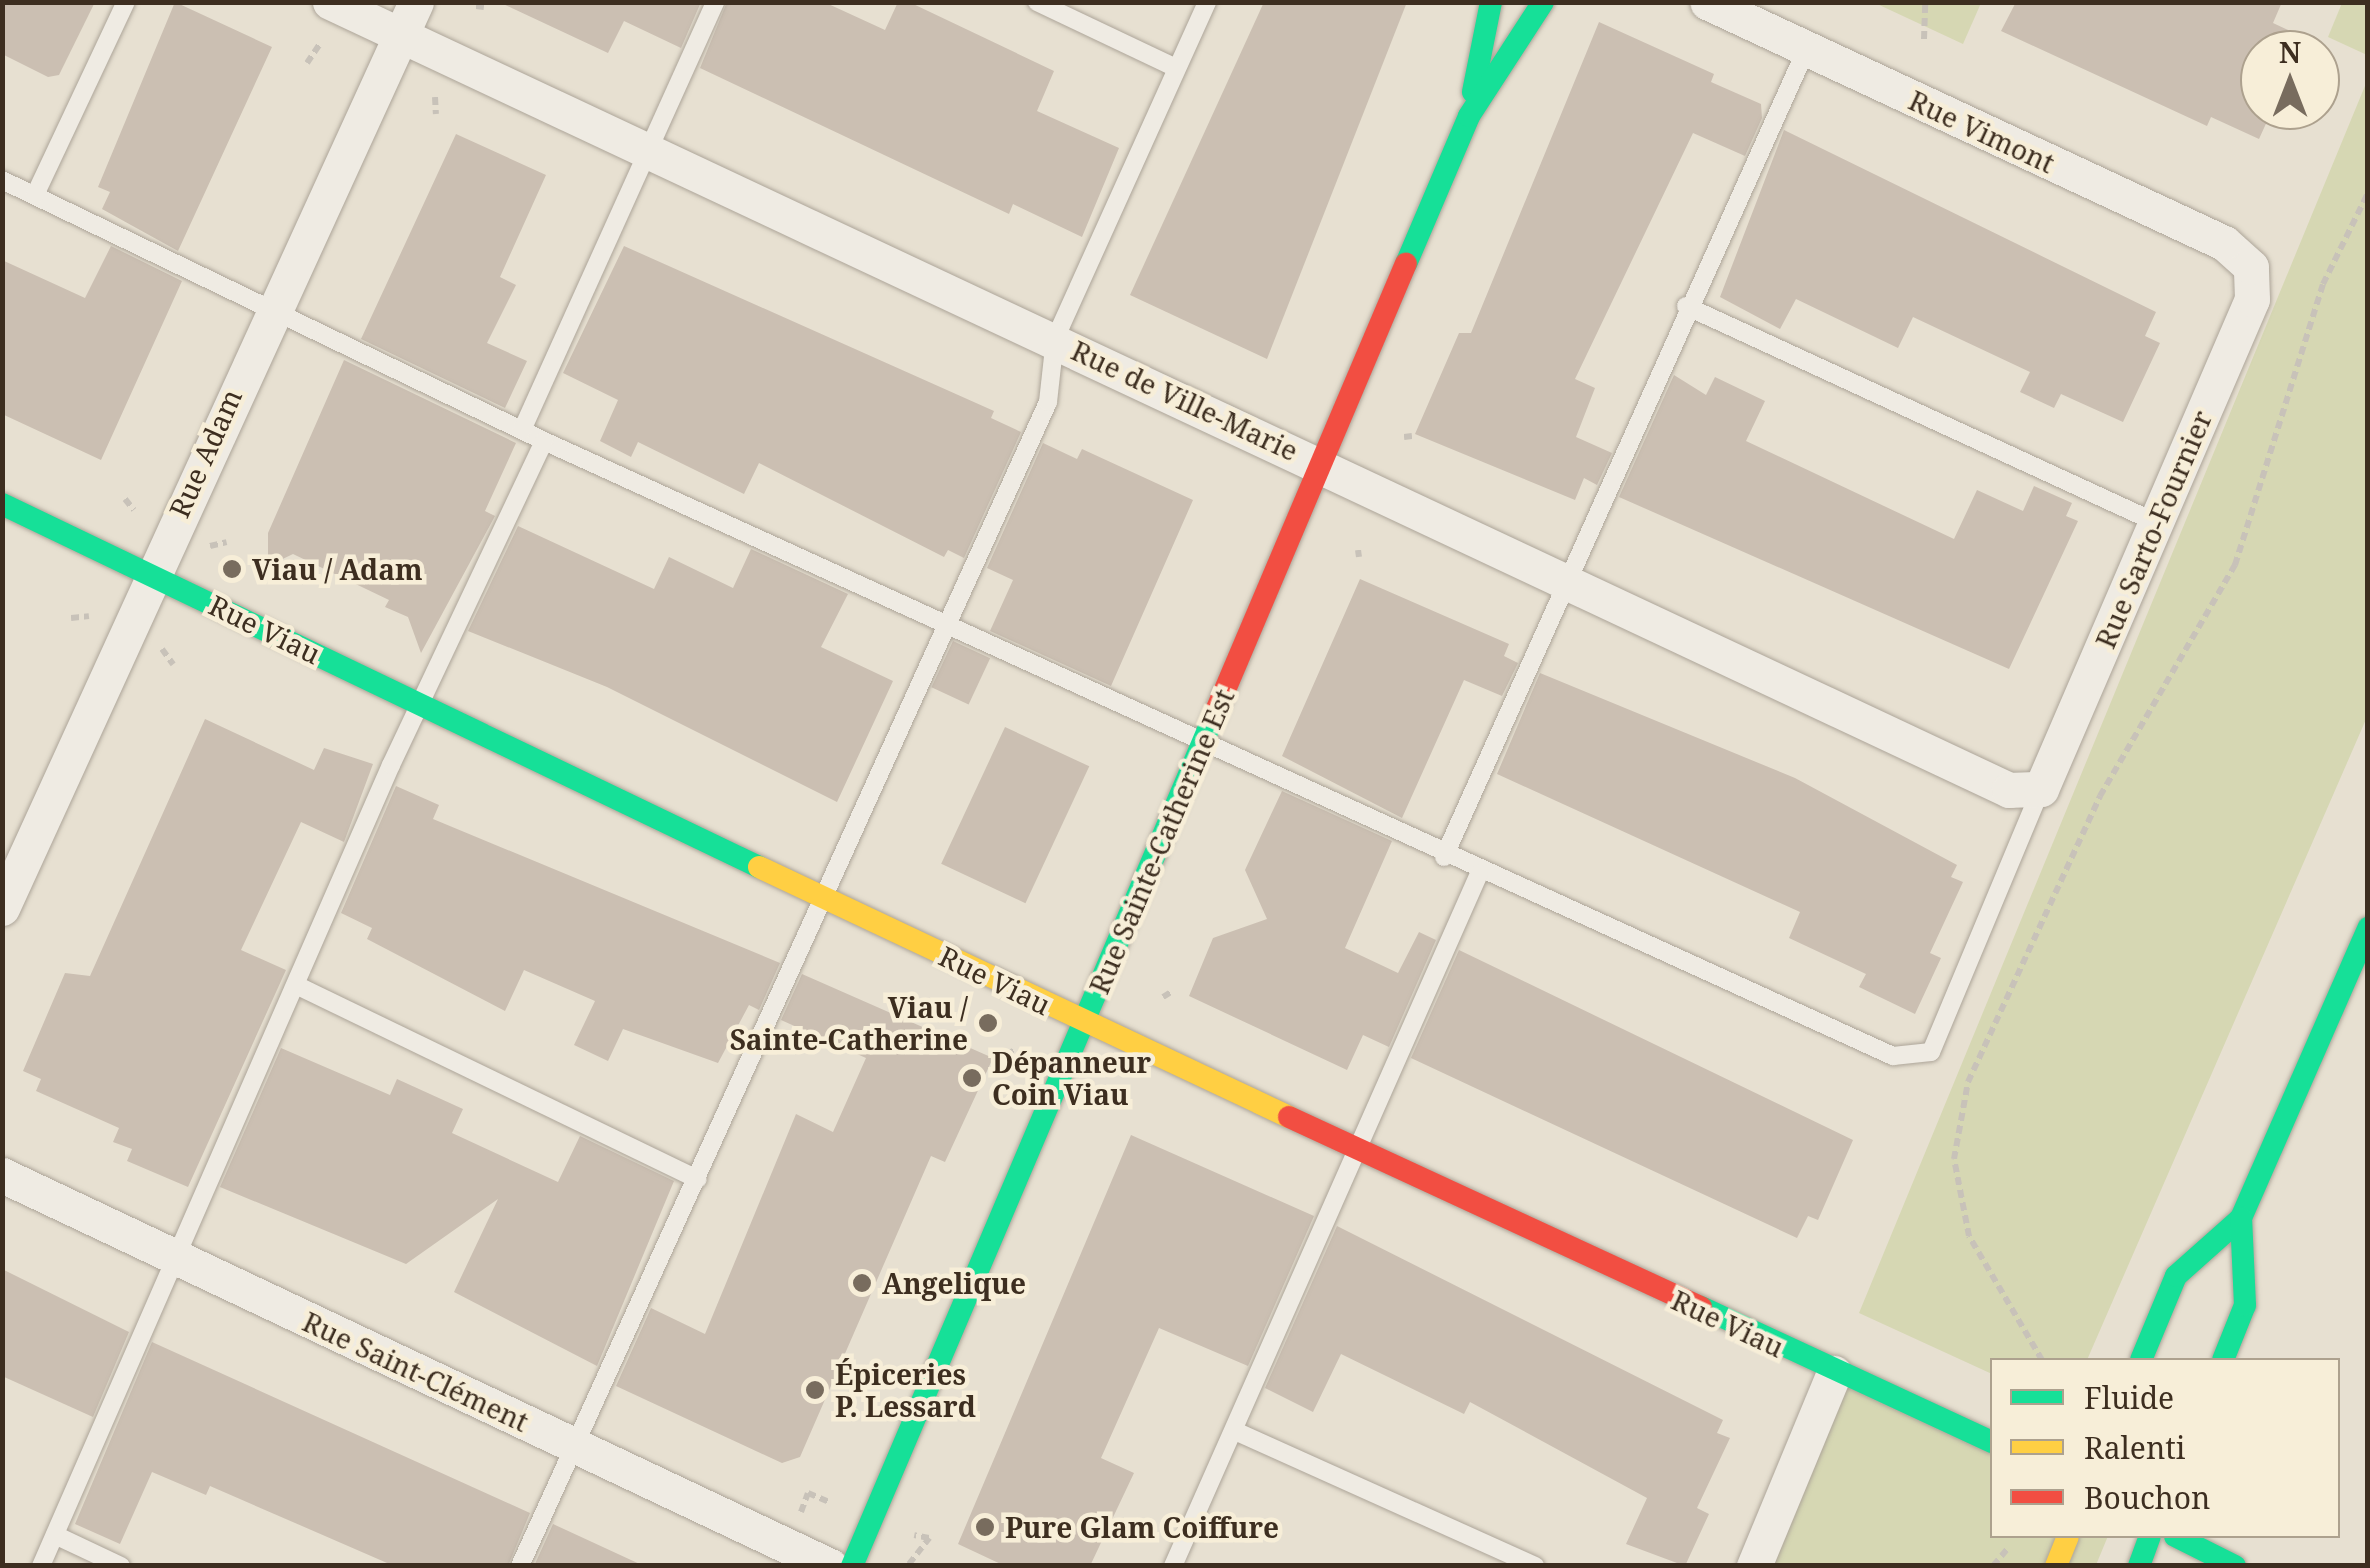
<!DOCTYPE html>
<meta charset="utf-8">
<style>
body{margin:0}
#map{position:relative;width:2370px;height:1568px;overflow:hidden;background:#e7e0d1;font-family:"Noto Serif",serif}
div>[style]{position:absolute}
.green>*{inset:0;background:#d6d7b3}
.building>*{inset:0;background:#cbbfb2;transform-origin:0 0}
.path>*{height:6px;margin-top:-3px;transform-origin:0;background:repeating-linear-gradient(90deg,#c8c2b9 0 8px,transparent 0 13px)}
.roads{filter:drop-shadow(0 0 2px #ada599) drop-shadow(0 0 2px #ada599)}
.lane>*{height:18px;margin:-9px;padding:0 9px;transform-origin:9px;border-radius:9px;background:#efebe3}
.street>*{height:35px;margin:-17.5px;padding:0 17.5px;transform-origin:17.5px;border-radius:17.5px;background:#efebe3}
.fast>*{height:22px;margin:-11px;padding:0 11px;transform-origin:11px;border-radius:11px;background:#16e098}
.slow>*{height:22px;margin:-11px;padding:0 11px;transform-origin:11px;border-radius:11px;background:#ffcf43}
.jam>*{height:22px;margin:-11px;padding:0 11px;transform-origin:11px;border-radius:11px;background:#f24e42}
.dots>*{width:28px;height:28px;translate:-50% -50%;box-sizing:border-box;border:5px solid #f7eed8;border-radius:50%}
span{translate:-50% -50%;white-space:nowrap;text-align:center;line-height:1.15;-webkit-text-stroke:9px #f7eed8;paint-order:stroke}
.street-label{font-size:28px;color:#3d2e20}
.poi-label{font-size:28px;color:#3d2e20;font-weight:700}
.left{translate:0 -50%;text-align:left}
.right{translate:-100% -50%;text-align:right}
.frame{position:absolute;inset:0;border:5px solid #3d2e20;pointer-events:none}
.legend{position:absolute;left:1990px;top:1358px;width:350px;height:180px;box-sizing:border-box;background:#f7eed8;border:2px solid #ada18e;margin:0;padding:12px 18px;list-style:none;font-size:30px;color:#3d2e20}
.legend li{display:flex;align-items:center;gap:20px;height:50px}
.legend b{width:50px;border:2px solid #ada18e}
.north{position:absolute;left:2240px;top:30px;width:100px;height:100px;box-sizing:border-box;background:#f7eed8;border:2px solid #ada18e;border-radius:50%;rotate:0deg;font-size:28px;font-weight:700;line-height:40px;text-align:center;color:#3d2e20}
.north::after{content:'';display:block;margin:auto;width:35px;height:45px;background:#786c5e;clip-path:polygon(50% 0,100% 100%,50% 72%,0 100%)}
</style>
<div id="map">
<div class="green">
<i style="clip-path:polygon(1875px 3px,1981px 3px,1963px 44px)"></i>
<i style="clip-path:polygon(2342px 3px,2367px 3px,2367px 55px,2328px 37px)"></i>
<i style="clip-path:polygon(2367px 81px,2367px 717px,2087px 1360px,1992px 1360px,1992px 1374px,1859px 1313px)"></i>
<i style="clip-path:polygon(1834px 1373px,1992px 1442px,1992px 1536px,2108px 1536px,2096px 1565px,1736px 1566px)"></i>
</div>
<div class="building">
<i style="clip-path:polygon(2px 2px,95px 2px,59px 75px,48px 77px,2px 54px)"></i>
<i style="clip-path:polygon(175px 2px,272px 47px,178px 251px,102px 209px,110px 192px,98px 187px)"></i>
<i style="clip-path:polygon(499px 2px,701px 2px,681px 48px,624px 21px,608px 53px)"></i>
<i style="clip-path:polygon(727px 2px,824px 2px,885px 30px,898px 2px,909px 2px,1054px 71px,1037px 111px,1119px 148px,1082px 237px,1013px 204px,1009px 214px,700px 68px)"></i>
<i style="clip-path:polygon(1264px 2px,1407px 2px,1267px 359px,1130px 295px)"></i>
<i style="clip-path:polygon(2016px 2px,2282px 2px,2273px 23px,2316px 43px,2260px 50px,2260px 110px,2286px 110px,2280px 122px,2269px 117px,2259px 139px,2211px 117px,2207px 126px,2001px 31px)"></i>
<i style="clip-path:polygon(1599px 22px,1714px 74px,1711px 82px,1761px 104px,1762px 118px,1745px 156px,1693px 133px,1575px 379px,1595px 388px,1576px 437px,1612px 453px,1597px 485px,1584px 478px,1575px 500px,1415px 434px,1459px 333px,1471px 333px)"></i>
<i style="clip-path:polygon(1784px 130px,2156px 312px,2145px 336px,2160px 343px,2123px 422px,2061px 394px,2054px 408px,2020px 392px,2030px 372px,1913px 317px,1898px 348px,1796px 299px,1780px 329px,1720px 297px)"></i>
<i style="clip-path:polygon(456px 134px,546px 175px,500px 277px,516px 285px,487px 343px,527px 361px,505px 408px,361px 339px)"></i>
<i style="clip-path:polygon(111px 246px,182px 281px,101px 460px,2px 414px,2px 260px,85px 298px)"></i>
<i style="clip-path:polygon(624px 246px,994px 411px,991px 418px,1021px 432px,964px 558px,948px 550px,944px 557px,759px 463px,744px 494px,638px 442px,631px 457px,600px 441px,618px 400px,563px 373px)"></i>
<i style="clip-path:polygon(344px 360px,516px 443px,485px 511px,495px 516px,421px 653px,408px 617px,385px 607px,389px 600px,293px 554px,268px 566px,268px 533px)"></i>
<i style="clip-path:polygon(1674px 375px,1706px 395px,1715px 377px,1765px 401px,1746px 441px,1954px 539px,1977px 490px,2023px 511px,2034px 486px,2072px 503px,2066px 516px,2078px 521px,2009px 669px,1619px 497px)"></i>
<i style="clip-path:polygon(1043px 443px,1077px 459px,1082px 449px,1193px 500px,1111px 686px,990px 631px,1013px 580px,987px 568px)"></i>
<i style="clip-path:polygon(518px 526px,654px 589px,669px 557px,733px 588px,751px 549px,848px 594px,821px 647px,893px 681px,837px 802px,607px 687px,468px 631px)"></i>
<i style="clip-path:polygon(1360px 579px,1509px 644px,1504px 656px,1518px 663px,1502px 696px,1464px 680px,1402px 818px,1282px 756px)"></i>
<i style="left:953px;top:641px;width:41px;height:51px;rotate:25deg"></i>
<i style="clip-path:polygon(1540px 673px,1795px 778px,1957px 865px,1951px 877px,1963px 882px,1930px 953px,1941px 958px,1915px 1014px,1859px 987px,1866px 974px,1789px 938px,1800px 912px,1497px 774px)"></i>
<i style="clip-path:polygon(205px 719px,314px 770px,324px 748px,373px 764px,344px 842px,301px 822px,241px 950px,286px 970px,188px 1187px,127px 1161px,132px 1149px,113px 1142px,119px 1128px,36px 1091px,41px 1079px,23px 1071px,65px 973px,90px 976px)"></i>
<i style="left:1005px;top:727px;width:93px;height:151px;rotate:25deg"></i>
<i style="clip-path:polygon(396px 786px,439px 805px,433px 819px,780px 963px,759px 1010px,749px 1005px,718px 1063px,623px 1029px,608px 1061px,574px 1045px,595px 1001px,524px 970px,505px 1011px,367px 939px,372px 928px,341px 913px)"></i>
<i style="clip-path:polygon(1282px 791px,1392px 841px,1345px 948px,1398px 973px,1419px 932px,1436px 940px,1389px 1047px,1363px 1035px,1347px 1070px,1189px 996px,1213px 938px,1267px 919px,1245px 870px)"></i>
<i style="clip-path:polygon(1459px 950px,1853px 1140px,1818px 1220px,1808px 1216px,1797px 1238px,1411px 1058px)"></i>
<i style="clip-path:polygon(802px 974px,993px 1058px,945px 1162px,931px 1156px,800px 1457px,782px 1463px,616px 1386px,651px 1308px,705px 1334px,796px 1114px,833px 1132px,866px 1058px,781px 1020px)"></i>
<i style="clip-path:polygon(281px 1048px,390px 1095px,397px 1079px,463px 1109px,452px 1133px,558px 1182px,580px 1136px,674px 1181px,597px 1366px,454px 1292px,498px 1199px,406px 1264px,220px 1187px)"></i>
<i style="clip-path:polygon(1131px 1135px,1314px 1216px,1248px 1366px,1159px 1328px,1101px 1458px,1134px 1473px,1090px 1566px,1005px 1566px,958px 1544px)"></i>
<i style="clip-path:polygon(1337px 1226px,1723px 1420px,1717px 1433px,1730px 1438px,1697px 1508px,1709px 1514px,1685px 1566px,1626px 1544px,1647px 1498px,1470px 1402px,1464px 1414px,1341px 1354px,1313px 1412px,1265px 1388px)"></i>
<i style="clip-path:polygon(2px 1269px,129px 1332px,93px 1417px,2px 1376px)"></i>
<i style="clip-path:polygon(152px 1342px,530px 1513px,508px 1566px,394px 1566px,210px 1486px,206px 1495px,152px 1472px,120px 1544px,75px 1524px)"></i>
<i style="clip-path:polygon(553px 1524px,644px 1566px,534px 1566px)"></i>
</div>
<div class="path">
<i style="left:476px;top:6px;width:8px;rotate:7deg"></i>
<i style="left:1924px;top:39px;width:37px;rotate:-88deg"></i>
<i style="left:307px;top:63px;width:22px;rotate:-56deg"></i>
<i style="left:435px;top:97px;width:17px;rotate:87deg"></i>
<i style="left:1404px;top:437px;width:8px;rotate:-7deg"></i>
<i style="left:125px;top:499px;width:14px;rotate:51deg"></i>
<i style="left:210px;top:546px;width:17px;rotate:-13deg"></i>
<i style="left:1358px;top:550px;width:7px;rotate:82deg"></i>
<i style="left:71px;top:618px;width:18px;rotate:-6deg"></i>
<i style="left:162px;top:649px;width:19px;rotate:54deg"></i>
<i style="left:1163px;top:997px;width:9px;rotate:-32deg"></i>
<i style="left:1006px;top:1054px;width:11px;rotate:-22deg"></i>
<i style="left:2042px;top:1360px;width:144px;rotate:-120.5deg"></i>
<i style="left:1969px;top:1236px;width:78px;rotate:-101deg"></i>
<i style="left:1954px;top:1159px;width:78px;rotate:-79.7deg"></i>
<i style="left:1968px;top:1082px;width:315px;rotate:-65.2deg"></i>
<i style="left:2100px;top:796px;width:268px;rotate:-59.7deg"></i>
<i style="left:2235px;top:565px;width:294px;rotate:-72.6deg"></i>
<i style="left:2323px;top:284px;width:102px;rotate:-63.7deg"></i>
<i style="left:801px;top:1512px;width:20px;rotate:-70deg"></i>
<i style="left:808px;top:1493px;width:23px;rotate:23deg"></i>
<i style="left:909px;top:1564px;width:33px;rotate:-52deg"></i>
<i style="left:929px;top:1538px;width:15px;rotate:-169deg"></i>
<i style="left:1993px;top:1566px;width:23px;rotate:-50deg"></i>
</div>
<div class="roads">
<div class="lane">
<i style="left:1037px;top:2px;width:154px;rotate:25.4deg"></i>
<i style="left:2px;top:180px;width:602px;rotate:25.71deg"></i>
<i style="left:544px;top:441px;width:1483px;rotate:24.51deg"></i>
<i style="left:1893px;top:1056px;width:38px;rotate:-6deg"></i>
<i style="left:1931px;top:1052px;width:285px;rotate:-67.3deg"></i>
<i style="left:35px;top:195px;width:213px;rotate:-64.8deg"></i>
<i style="left:1686px;top:306px;width:516px;rotate:24.73deg"></i>
<i style="left:522px;top:430px;width:470px;rotate:-65.7deg"></i>
<i style="left:1444px;top:857px;width:884px;rotate:-65.84deg"></i>
<i style="left:296px;top:985px;width:446px;rotate:25.8deg"></i>
<i style="left:1235px;top:1431px;width:329px;rotate:24.2deg"></i>
<i style="left:55px;top:1535px;width:73px;rotate:25.2deg"></i>
<i style="left:41px;top:1566px;width:874px;rotate:-66.4deg"></i>
<i style="left:391px;top:765px;width:358px;rotate:-64.7deg"></i>
<i style="left:520px;top:1566px;width:1278px;rotate:-65.6deg"></i>
<i style="left:1048px;top:402px;width:63px;rotate:-83.7deg"></i>
<i style="left:1055px;top:339px;width:370px;rotate:-65.7deg"></i>
<i style="left:1173px;top:1566px;width:757px;rotate:-66.15deg"></i>
</div>
<div class="street">
<i style="left:330px;top:2px;width:1855px;rotate:25.14deg"></i>
<i style="left:2009px;top:790px;width:32px;rotate:-2deg"></i>
<i style="left:2041px;top:789px;width:533px;rotate:-66.7deg"></i>
<i style="left:2252px;top:299px;width:32px;rotate:-92deg"></i>
<i style="left:2251px;top:267px;width:36px;rotate:-138deg"></i>
<i style="left:2224px;top:243px;width:570px;rotate:-155.01deg"></i>
<i style="left:2px;top:908px;width:996px;rotate:-65.44deg"></i>
<i style="left:2px;top:1175px;width:916px;rotate:25.28deg"></i>
<i style="left:1754px;top:1566px;width:209px;rotate:-67.5deg"></i>
</div>
<div class="fast">
<i style="left:1473px;top:92px;width:92px;rotate:-78.7deg"></i>
<i style="left:1406px;top:264px;width:161px;rotate:-66.9deg"></i>
<i style="left:1469px;top:116px;width:136px;rotate:-57deg"></i>
<i style="left:2px;top:504px;width:840px;rotate:25.62deg"></i>
<i style="left:1701px;top:1307px;width:321px;rotate:24.9deg"></i>
<i style="left:2141px;top:1360px;width:91px;rotate:-67.4deg"></i>
<i style="left:2176px;top:1276px;width:87px;rotate:-41.7deg"></i>
<i style="left:2241px;top:1218px;width:317px;rotate:-66.3deg"></i>
<i style="left:2223px;top:1360px;width:59px;rotate:-68.2deg"></i>
<i style="left:2245px;top:1305px;width:87px;rotate:-92.6deg"></i>
<i style="left:2175px;top:1536px;width:67px;rotate:26.6deg"></i>
<i style="left:852px;top:1566px;width:929px;rotate:-66.94deg"></i>
<i style="left:2139px;top:1566px;width:32px;rotate:-70deg"></i>
</div>
<div class="slow">
<i style="left:759px;top:867px;width:586px;rotate:25.25deg"></i>
<i style="left:2056px;top:1566px;width:32px;rotate:-68deg"></i>
</div>
<div class="jam">
<i style="left:1216px;top:711px;width:486px;rotate:-67deg"></i>
<i style="left:1289px;top:1117px;width:454px;rotate:24.8deg"></i>
</div>
</div>
<div class="dots">
<i style="left:232px;top:569px;background:#786c5e"></i>
<i style="left:988px;top:1023px;background:#786c5e"></i>
<i style="left:972px;top:1078px;background:#786c5e"></i>
<i style="left:862px;top:1283px;background:#786c5e"></i>
<i style="left:815px;top:1390px;background:#786c5e"></i>
<i style="left:985px;top:1527px;background:#786c5e"></i>
</div>
<div class="street-label">
<span style="left:1982px;top:131px;rotate:25deg">Rue Vimont</span>
<span style="left:1185px;top:400px;rotate:25deg">Rue de Ville-Marie</span>
<span style="left:205px;top:453px;rotate:-66deg">Rue Adam</span>
<span style="left:2153px;top:529px;rotate:-67deg">Rue Sarto-Fournier</span>
<span style="left:265px;top:629px;rotate:26deg">Rue Viau</span>
<span style="left:1161px;top:841px;rotate:-67deg">Rue Sainte-Catherine Est</span>
<span style="left:995px;top:980px;rotate:26deg">Rue Viau</span>
<span style="left:1728px;top:1323px;rotate:25deg">Rue Viau</span>
<span style="left:416px;top:1371px;rotate:25deg">Rue Saint-Clément</span>
</div>
<div class="poi-label">
<span class="left" style="left:252px;top:569px">Viau / Adam</span>
<span class="right" style="left:968px;top:1023px">Viau /<br>Sainte-Catherine</span>
<span class="left" style="left:992px;top:1078px">Dépanneur<br>Coin Viau</span>
<span class="left" style="left:882px;top:1283px">Angelique</span>
<span class="left" style="left:835px;top:1390px">Épiceries<br>P. Lessard</span>
<span class="left" style="left:1005px;top:1527px">Pure Glam Coiffure</span>
</div>
<div class="frame"></div>
<ul class="legend">
<li><b style="height:12px;background:#16e098"></b>Fluide</li>
<li><b style="height:12px;background:#ffcf43"></b>Ralenti</li>
<li><b style="height:12px;background:#f24e42"></b>Bouchon</li>
</ul>
<div class="north">N</div>
</div>
